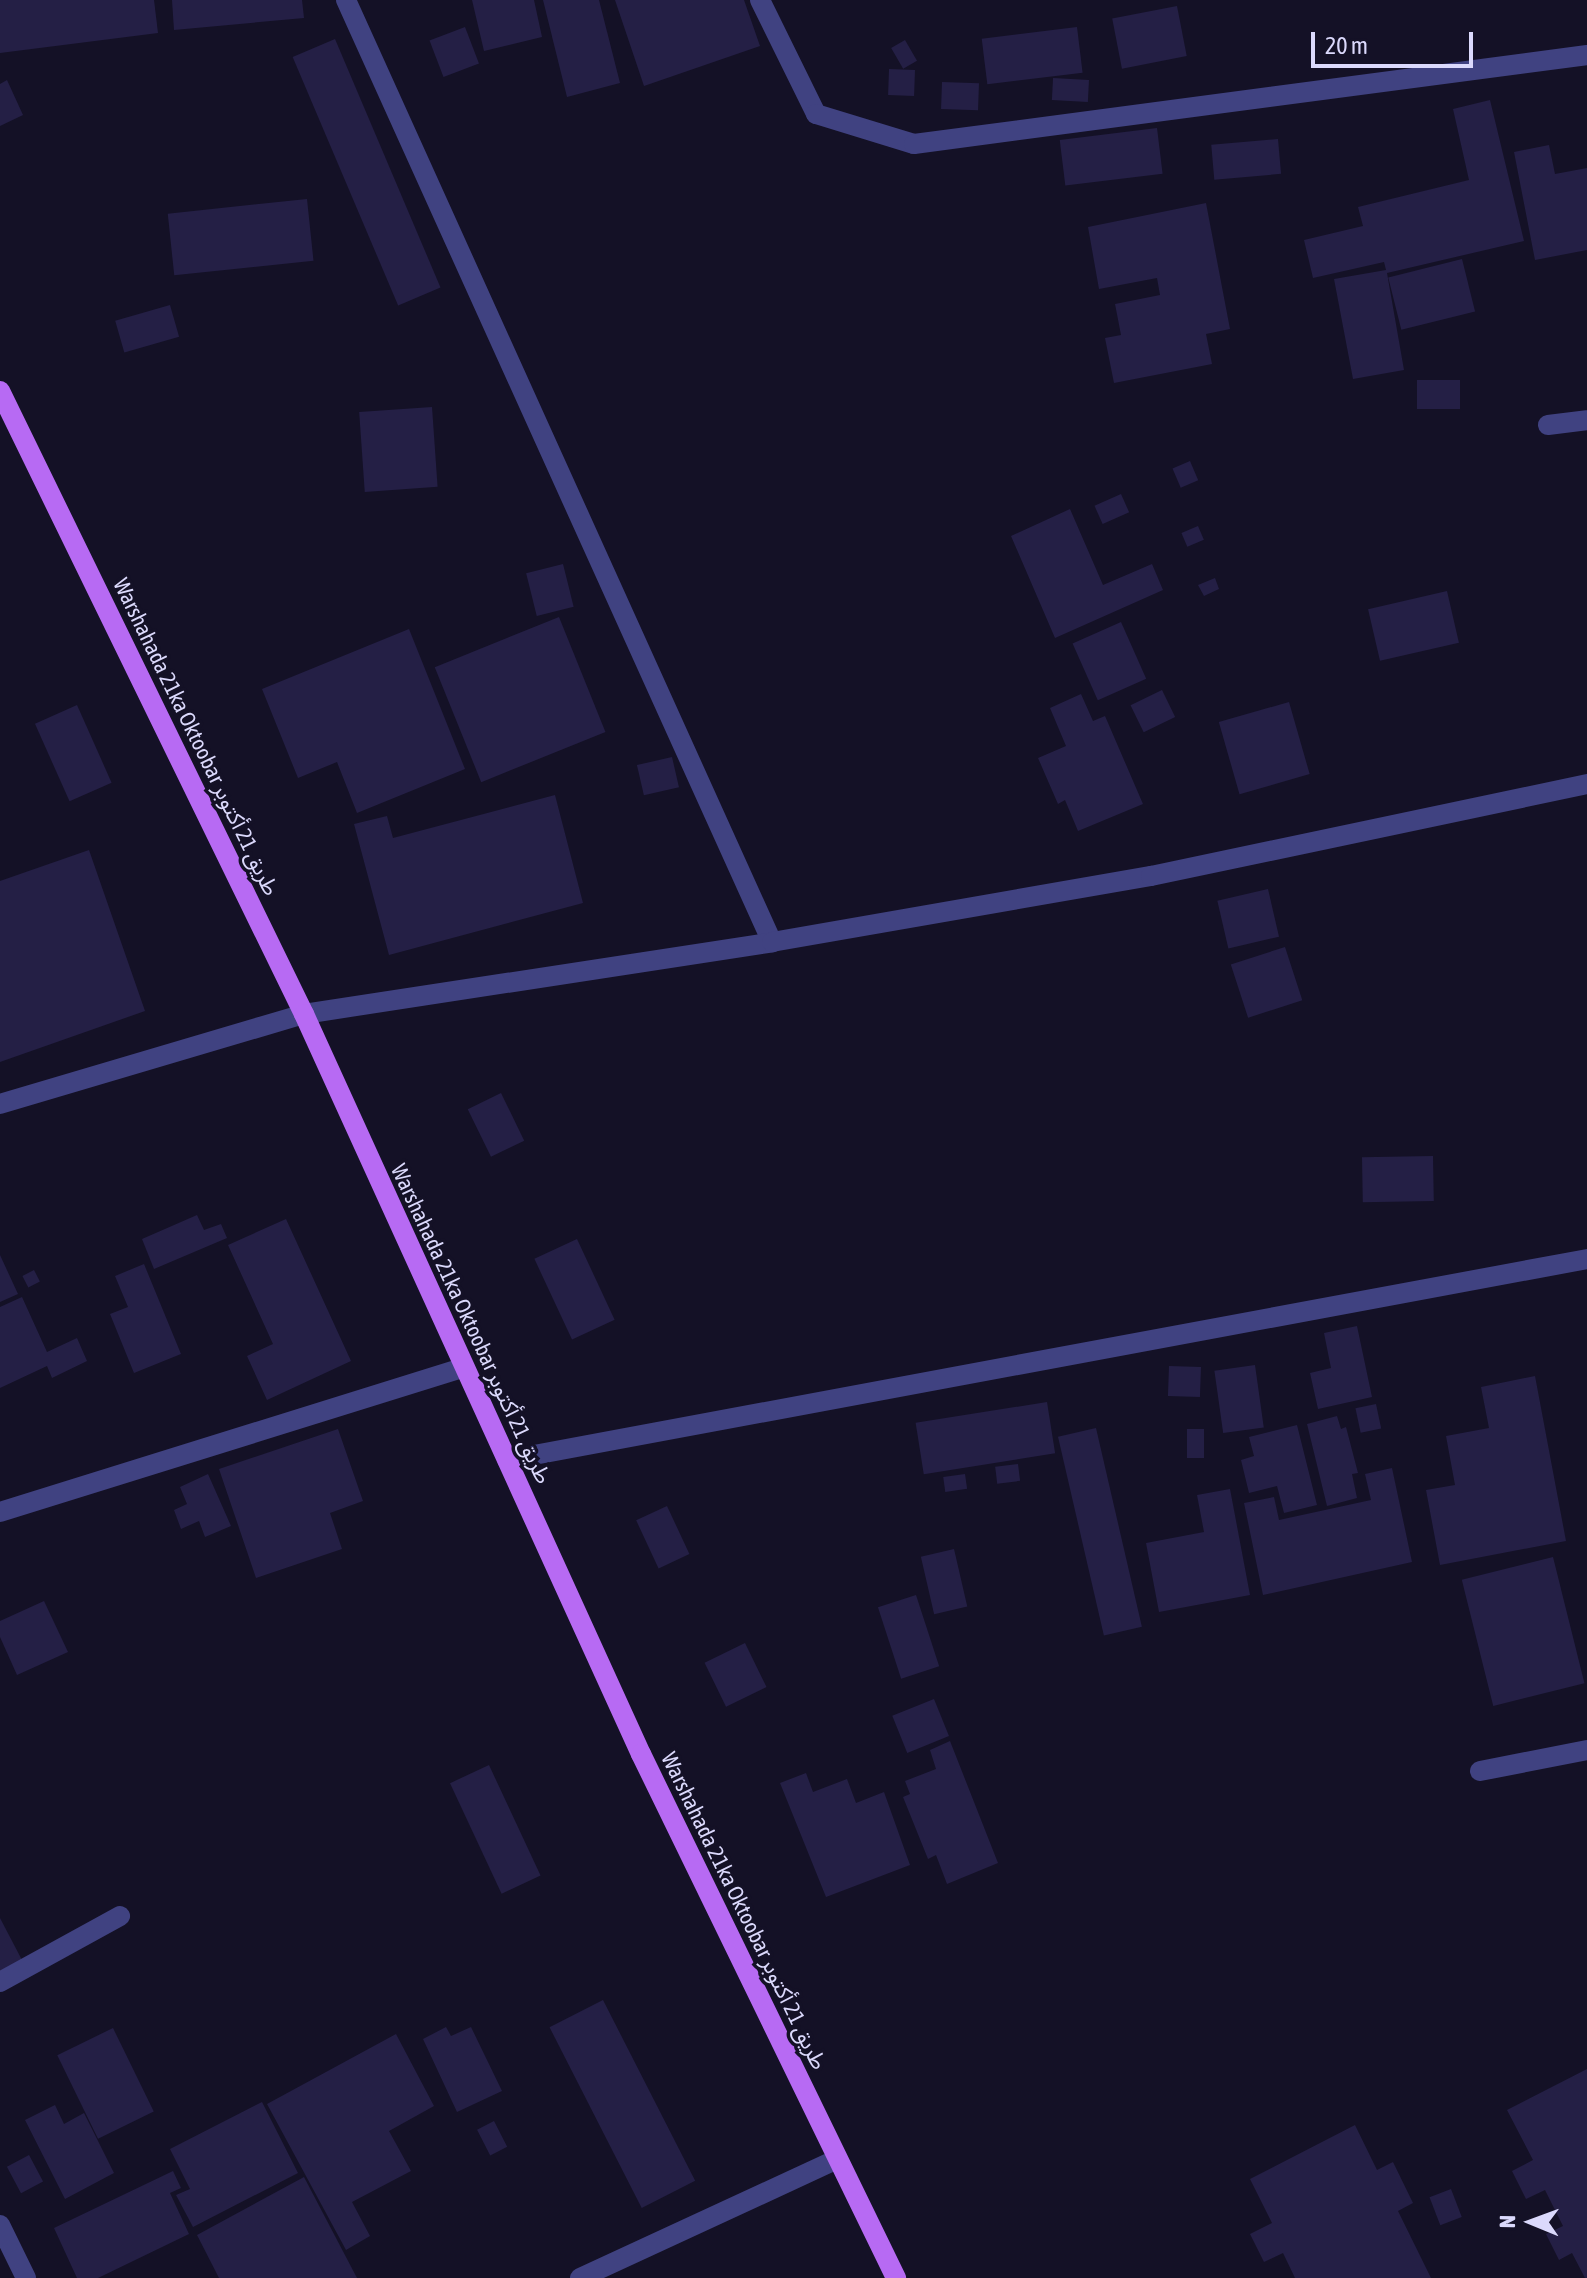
<!DOCTYPE html>
<meta charset="utf-8">
<style>
body{margin:0}
#map{position:relative;width:1587px;height:2278px;overflow:hidden;background:#141126;font-family:"Asap Condensed","Noto Sans Arabic",sans-serif}
div>[style]{position:absolute}
.building>*{inset:0;background:#241f45;transform-origin:0 0}
.minor>*{height:20px;margin:-10px;padding:0 10px;transform-origin:10px;border-radius:10px;background:#404281}
.major>*{height:20px;margin:-10px;padding:0 10px;transform-origin:10px;border-radius:10px;background:#b76af3}
span{translate:-50% -50%;white-space:nowrap;text-align:center;line-height:1.15;-webkit-text-stroke:7px #141126;paint-order:stroke}
.street-label{font-size:22px;color:#dbd9fc}
.north{position:absolute;left:1491px;top:2182px;width:80px;height:80px;-webkit-text-stroke:6px #141126;paint-order:stroke;rotate:271deg;font-size:22px;font-weight:700;line-height:32px;text-align:center;color:#dbd9fc}
.north::after{content:'';display:block;margin:auto;width:28px;height:36px;background:#dbd9fc;clip-path:polygon(50% 0,100% 100%,50% 72%,0 100%)}
.scale{position:absolute;left:1311px;top:32px;width:162px;height:36px;box-sizing:border-box;border:4px solid #dbd9fc;border-top:0;padding-left:10px;font-size:24px;line-height:28px;white-space:nowrap;color:#dbd9fc;-webkit-text-stroke:6px #141126;paint-order:stroke}
</style>
<div id="map">
<div class="building">
<i style="clip-path:polygon(0 0,154px 0,158px 33px,0 53px)"></i>
<i style="clip-path:polygon(172px 0,302px 0,304px 18px,174px 30px)"></i>
<i style="clip-path:polygon(472px 0,534px 0,542px 37px,484px 51px)"></i>
<i style="clip-path:polygon(543px 0,599px 0,620px 83px,567px 97px)"></i>
<i style="clip-path:polygon(615px 0,744px 0,760px 46px,644px 86px)"></i>
<i style="left:1177px;top:6px;width:51px;height:66px;rotate:79deg"></i>
<i style="left:465px;top:27px;width:39px;height:38px;rotate:69deg"></i>
<i style="left:1077px;top:27px;width:46px;height:96px;rotate:83deg"></i>
<i style="left:335px;top:39px;width:270px;height:46px;rotate:67deg"></i>
<i style="left:905px;top:40px;width:24px;height:16px;rotate:60deg"></i>
<i style="left:915px;top:70px;width:26px;height:26px;rotate:92deg"></i>
<i style="clip-path:polygon(7px 80px,23px 115px,0 126px,0 84px)"></i>
<i style="left:1089px;top:80px;width:22px;height:36px;rotate:93deg"></i>
<i style="left:942px;top:82px;width:37px;height:27px;rotate:2deg"></i>
<i style="clip-path:polygon(1490px 100px,1524px 241px,1387px 273px,1404px 370px,1353px 379px,1334px 279px,1386px 270px,1384px 262px,1313px 278px,1304px 240px,1363px 226px,1358px 207px,1469px 180px,1453px 109px)"></i>
<i style="left:1157px;top:128px;width:46px;height:98px;rotate:83deg"></i>
<i style="left:1278px;top:139px;width:35px;height:67px;rotate:85deg"></i>
<i style="clip-path:polygon(1549px 145px,1555px 174px,1587px 168px,1587px 250px,1535px 260px,1514px 152px)"></i>
<i style="left:307px;top:199px;width:62px;height:140px;rotate:84deg"></i>
<i style="clip-path:polygon(1206px 203px,1230px 329px,1206px 334px,1212px 364px,1114px 383px,1105px 338px,1121px 335px,1115px 304px,1160px 295px,1157px 278px,1099px 289px,1088px 227px)"></i>
<i style="left:1462px;top:259px;width:54px;height:76px;rotate:76deg"></i>
<i style="left:170px;top:305px;width:33px;height:57px;rotate:74deg"></i>
<i style="left:1417px;top:380px;width:43px;height:29px"></i>
<i style="left:432px;top:407px;width:80px;height:73px;rotate:86deg"></i>
<i style="left:1190px;top:461px;width:21px;height:19px;rotate:67deg"></i>
<i style="left:1121px;top:494px;width:20px;height:29px;rotate:66deg"></i>
<i style="clip-path:polygon(1070px 509px,1103px 585px,1152px 564px,1163px 590px,1055px 638px,1011px 536px)"></i>
<i style="left:1198px;top:526px;width:15px;height:18px;rotate:67deg"></i>
<i style="left:563px;top:564px;width:44px;height:38px;rotate:76deg"></i>
<i style="clip-path:polygon(1215px 578px,1219px 589px,1204px 596px,1198px 585px)"></i>
<i style="left:1447px;top:591px;width:53px;height:81px;rotate:77deg"></i>
<i style="left:559px;top:617px;width:124px;height:134px;rotate:68deg"></i>
<i style="left:1121px;top:622px;width:62px;height:53px;rotate:66deg"></i>
<i style="clip-path:polygon(409px 629px,465px 769px,357px 813px,337px 762px,298px 778px,262px 689px)"></i>
<i style="left:1162px;top:690px;width:30px;height:35px;rotate:64deg"></i>
<i style="clip-path:polygon(1081px 694px,1093px 721px,1105px 716px,1143px 804px,1078px 831px,1065px 800px,1058px 804px,1038px 758px,1066px 746px,1050px 708px)"></i>
<i style="left:1289px;top:702px;width:75px;height:73px;rotate:74deg"></i>
<i style="left:77px;top:705px;width:85px;height:46px;rotate:66deg"></i>
<i style="left:672px;top:757px;width:31px;height:36px;rotate:77deg"></i>
<i style="clip-path:polygon(555px 795px,583px 903px,389px 955px,354px 824px,387px 816px,393px 838px)"></i>
<i style="clip-path:polygon(89px 850px,145px 1011px,0 1062px,0 881px)"></i>
<i style="left:1268px;top:889px;width:49px;height:52px;rotate:77deg"></i>
<i style="left:1285px;top:947px;width:56px;height:57px;rotate:72deg"></i>
<i style="left:501px;top:1093px;width:53px;height:37px;rotate:64deg"></i>
<i style="left:1433px;top:1156px;width:45px;height:71px;rotate:89deg"></i>
<i style="clip-path:polygon(197px 1215px,204px 1230px,221px 1224px,227px 1238px,154px 1269px,142px 1239px)"></i>
<i style="clip-path:polygon(286px 1219px,351px 1361px,267px 1400px,247px 1356px,273px 1344px,228px 1245px)"></i>
<i style="left:577px;top:1239px;width:89px;height:47px;rotate:65deg"></i>
<i style="clip-path:polygon(0 1255px,18px 1294px,0 1302px)"></i>
<i style="clip-path:polygon(144px 1264px,181px 1354px,134px 1373px,110px 1314px,128px 1307px,115px 1276px)"></i>
<i style="left:34px;top:1270px;width:13px;height:13px;rotate:63deg"></i>
<i style="clip-path:polygon(22px 1297px,47px 1352px,77px 1338px,87px 1361px,52px 1378px,47px 1366px,0 1388px,0 1307px)"></i>
<i style="clip-path:polygon(1357px 1326px,1372px 1397px,1318px 1409px,1310px 1373px,1331px 1368px,1324px 1333px)"></i>
<i style="left:1255px;top:1365px;width:63px;height:41px;rotate:82deg"></i>
<i style="left:1169px;top:1366px;width:32px;height:30px;rotate:2deg"></i>
<i style="clip-path:polygon(1535px 1376px,1566px 1541px,1440px 1565px,1426px 1490px,1455px 1485px,1446px 1436px,1489px 1428px,1481px 1387px)"></i>
<i style="left:1047px;top:1402px;width:52px;height:133px;rotate:81deg"></i>
<i style="left:1376px;top:1404px;width:25px;height:21px;rotate:78deg"></i>
<i style="clip-path:polygon(1337px 1416px,1341px 1429px,1346px 1427px,1358px 1473px,1352px 1474px,1357px 1498px,1327px 1506px,1307px 1424px)"></i>
<i style="clip-path:polygon(1297px 1425px,1317px 1505px,1284px 1513px,1277px 1486px,1249px 1493px,1241px 1460px,1254px 1456px,1249px 1437px)"></i>
<i style="left:1096px;top:1428px;width:204px;height:39px;rotate:77deg"></i>
<i style="clip-path:polygon(338px 1429px,363px 1501px,330px 1513px,342px 1549px,256px 1578px,219px 1469px)"></i>
<i style="left:1187px;top:1429px;width:17px;height:29px"></i>
<i style="left:1018px;top:1464px;width:17px;height:23px;rotate:83deg"></i>
<i style="clip-path:polygon(1392px 1468px,1412px 1562px,1263px 1595px,1244px 1503px,1274px 1497px,1279px 1520px,1371px 1500px,1365px 1474px)"></i>
<i style="clip-path:polygon(208px 1474px,231px 1526px,205px 1537px,199px 1521px,181px 1529px,174px 1510px,187px 1504px,180px 1487px)"></i>
<i style="left:965px;top:1474px;width:15px;height:22px;rotate:82deg"></i>
<i style="clip-path:polygon(1230px 1489px,1250px 1595px,1159px 1612px,1146px 1543px,1204px 1532px,1197px 1495px)"></i>
<i style="left:667px;top:1506px;width:53px;height:34px;rotate:65deg"></i>
<i style="left:954px;top:1549px;width:59px;height:34px;rotate:77deg"></i>
<i style="left:1553px;top:1557px;width:130px;height:94px;rotate:76deg"></i>
<i style="left:916px;top:1595px;width:75px;height:40px;rotate:72deg"></i>
<i style="clip-path:polygon(44px 1601px,68px 1652px,17px 1675px,0 1637px,0 1621px)"></i>
<i style="left:745px;top:1643px;width:49px;height:45px;rotate:64deg"></i>
<i style="left:934px;top:1699px;width:40px;height:45px;rotate:68deg"></i>
<i style="clip-path:polygon(950px 1741px,998px 1863px,947px 1884px,936px 1855px,928px 1859px,903px 1797px,910px 1794px,905px 1781px,936px 1769px,930px 1750px)"></i>
<i style="left:489px;top:1765px;width:122px;height:43px;rotate:65deg"></i>
<i style="clip-path:polygon(806px 1773px,813px 1792px,847px 1779px,856px 1803px,884px 1792px,910px 1865px,826px 1897px,780px 1783px)"></i>
<i style="clip-path:polygon(0 1918px,23px 1962px,0 1974px)"></i>
<i style="left:603px;top:2000px;width:203px;height:60px;rotate:63deg"></i>
<i style="clip-path:polygon(446px 2027px,451px 2036px,471px 2027px,502px 2091px,457px 2112px,423px 2039px)"></i>
<i style="left:113px;top:2028px;width:93px;height:62px;rotate:64deg"></i>
<i style="clip-path:polygon(396px 2034px,434px 2106px,389px 2131px,411px 2171px,352px 2202px,370px 2236px,346px 2250px,267px 2104px)"></i>
<i style="clip-path:polygon(1587px 2069px,1587px 2278px,1585px 2278px,1572px 2253px,1559px 2260px,1546px 2234px,1563px 2226px,1545px 2190px,1526px 2199px,1512px 2171px,1533px 2160px,1507px 2110px)"></i>
<i style="clip-path:polygon(262px 2102px,298px 2173px,193px 2227px,176px 2195px,190px 2189px,170px 2149px)"></i>
<i style="clip-path:polygon(55px 2105px,64px 2124px,84px 2113px,114px 2173px,65px 2199px,25px 2120px)"></i>
<i style="left:494px;top:2121px;width:29px;height:19px;rotate:63deg"></i>
<i style="clip-path:polygon(1355px 2125px,1377px 2170px,1393px 2162px,1413px 2203px,1398px 2211px,1431px 2278px,1295px 2278px,1283px 2253px,1264px 2262px,1250px 2234px,1272px 2223px,1250px 2179px)"></i>
<i style="left:29px;top:2155px;width:30px;height:25px;rotate:62deg"></i>
<i style="clip-path:polygon(173px 2171px,181px 2188px,170px 2193px,189px 2234px,98px 2278px,77px 2278px,54px 2228px)"></i>
<i style="clip-path:polygon(304px 2177px,357px 2278px,219px 2278px,197px 2235px)"></i>
<i style="left:1451px;top:2189px;width:30px;height:23px;rotate:69deg"></i>
</div>
<div class="minor">
<i style="left:346px;top:0;width:1034px;rotate:65.67deg"></i>
<i style="left:760px;top:0;width:127px;rotate:63.8deg"></i>
<i style="left:816px;top:114px;width:102px;rotate:17deg"></i>
<i style="left:914px;top:144px;width:679px;rotate:-7.53deg"></i>
<i style="left:1548px;top:425px;width:39px;rotate:-7deg"></i>
<i style="left:0;top:1104px;width:317px;rotate:-16.5deg"></i>
<i style="left:304px;top:1014px;width:474px;rotate:-8.7deg"></i>
<i style="left:772px;top:942px;width:385px;rotate:-9.9deg"></i>
<i style="left:1151px;top:876px;width:446px;rotate:-11.9deg"></i>
<i style="left:507px;top:1460px;width:1099px;rotate:-10.54deg"></i>
<i style="left:0;top:1512px;width:484px;rotate:-17.3deg"></i>
<i style="left:1480px;top:1771px;width:109px;rotate:-11.1deg"></i>
<i style="left:0;top:1982px;width:137px;rotate:-28.8deg"></i>
<i style="left:0;top:2225px;width:59px;rotate:63.9deg"></i>
<i style="left:580px;top:2278px;width:283px;rotate:-24.8deg"></i>
</div>
<div class="major">
<i style="left:0;top:391px;width:693px;rotate:63.99deg"></i>
<i style="left:304px;top:1014px;width:813px;rotate:65.52deg"></i>
<i style="left:641px;top:1754px;width:583px;rotate:64.05deg"></i>
</div>
<div class="street-label">
<span style="left:196px;top:737px;rotate:64deg">Warshahada 21ka Oktoobar طريق 21 أكتوبر</span>
<span style="left:471px;top:1324px;rotate:65deg">Warshahada 21ka Oktoobar طريق 21 أكتوبر</span>
<span style="left:744px;top:1911px;rotate:64deg">Warshahada 21ka Oktoobar طريق 21 أكتوبر</span>
</div>
<div class="north">N</div>
<div class="scale">20 m</div>
</div>
